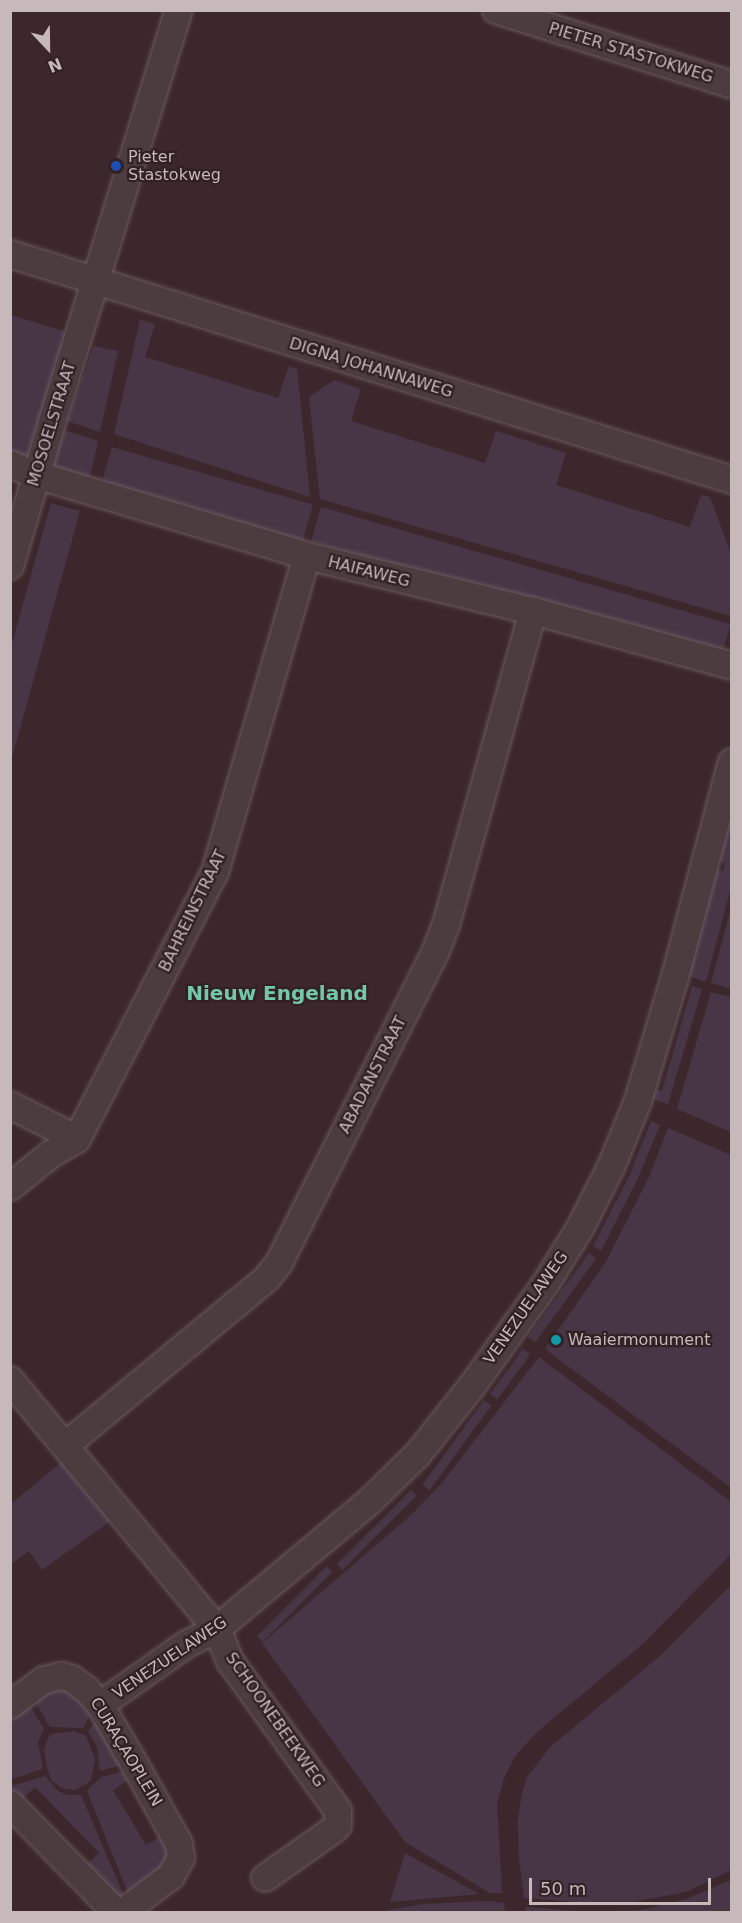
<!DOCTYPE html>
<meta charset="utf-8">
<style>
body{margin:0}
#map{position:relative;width:742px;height:1923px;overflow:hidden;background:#3c282c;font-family:"DejaVu Sans",sans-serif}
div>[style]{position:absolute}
.green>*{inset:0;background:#483646;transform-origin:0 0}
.roads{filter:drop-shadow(0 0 2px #6a595d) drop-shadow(0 0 2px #6a595d)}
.minor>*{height:26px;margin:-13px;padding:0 13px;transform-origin:13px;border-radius:13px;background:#4c3b3f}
.dots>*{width:16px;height:16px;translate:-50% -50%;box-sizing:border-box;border:3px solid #322024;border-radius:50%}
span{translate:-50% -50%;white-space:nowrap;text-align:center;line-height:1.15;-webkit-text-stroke:4.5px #322024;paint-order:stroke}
.street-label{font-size:16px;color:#c7b8ba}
.poi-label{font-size:16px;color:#c7b8ba}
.left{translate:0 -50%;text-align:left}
.quarter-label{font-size:20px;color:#72c8a9;font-weight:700}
.frame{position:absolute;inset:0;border:12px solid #c7b8ba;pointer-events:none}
.north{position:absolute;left:18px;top:18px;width:60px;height:60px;-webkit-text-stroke:4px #322024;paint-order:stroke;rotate:158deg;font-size:16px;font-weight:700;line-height:24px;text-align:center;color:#c7b8ba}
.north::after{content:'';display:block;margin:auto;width:21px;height:27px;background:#c7b8ba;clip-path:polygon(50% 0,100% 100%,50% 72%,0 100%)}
.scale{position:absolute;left:529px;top:1878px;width:182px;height:27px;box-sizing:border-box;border:3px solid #c7b8ba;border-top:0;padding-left:8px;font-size:18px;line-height:21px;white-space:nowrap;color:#c7b8ba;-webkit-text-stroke:4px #322024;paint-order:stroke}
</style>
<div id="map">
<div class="green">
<i style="clip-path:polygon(11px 315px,67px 332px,27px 462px,11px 456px)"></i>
<i style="clip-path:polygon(140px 320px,155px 324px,145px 357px,278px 398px,289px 366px,297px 369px,310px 497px,114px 434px)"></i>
<i style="clip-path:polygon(94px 346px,118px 351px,100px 432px,67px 421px)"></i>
<i style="clip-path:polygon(334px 380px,361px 389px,351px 421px,485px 463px,496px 431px,566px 453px,556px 485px,690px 527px,701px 495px,710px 497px,731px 554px,731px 616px,320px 499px,309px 397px)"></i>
<i style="clip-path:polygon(64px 430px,98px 441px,89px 481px,60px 472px,53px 465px)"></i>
<i style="left:112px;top:447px;width:209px;height:38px;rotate:16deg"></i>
<i style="clip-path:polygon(51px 503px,80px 511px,11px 761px,11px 647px)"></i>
<i style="left:321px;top:507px;width:426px;height:36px;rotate:16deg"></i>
<i style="clip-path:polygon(731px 816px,731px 887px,706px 982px,688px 976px,717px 869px,723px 871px,725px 863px,719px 861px)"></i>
<i style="clip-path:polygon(731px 908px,731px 989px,711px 983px)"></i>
<i style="clip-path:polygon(692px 986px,702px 989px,668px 1104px,650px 1098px,653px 1088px,662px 1091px)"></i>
<i style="clip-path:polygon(711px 992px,731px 997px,731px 1132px,677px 1109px)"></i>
<i style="clip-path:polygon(651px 1121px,660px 1125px,638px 1178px,601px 1251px,593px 1246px,630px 1174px)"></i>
<i style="clip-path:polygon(668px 1128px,731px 1155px,731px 1488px,545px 1349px,607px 1260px,650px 1175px)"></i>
<i style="left:589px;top:1253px;width:9px;height:104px;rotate:36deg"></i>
<i style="left:523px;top:1349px;width:9px;height:56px;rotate:36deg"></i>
<i style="clip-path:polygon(539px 1357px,731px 1502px,731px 1554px,645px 1642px,537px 1732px,516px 1755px,504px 1778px,497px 1804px,502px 1893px,490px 1893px,405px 1842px,262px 1643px,410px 1516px,442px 1483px)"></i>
<i style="left:484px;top:1400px;width:9px;height:105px;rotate:36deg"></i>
<i style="clip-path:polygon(64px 1460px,112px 1520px,42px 1570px,29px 1551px,11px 1564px,11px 1504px)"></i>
<i style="left:411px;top:1490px;width:8px;height:105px;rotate:45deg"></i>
<i style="left:327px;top:1566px;width:8px;height:99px;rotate:45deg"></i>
<i style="clip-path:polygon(731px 1585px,731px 1870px,686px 1892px,616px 1905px,524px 1898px,519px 1858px,518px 1820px,522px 1793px,527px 1777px,550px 1747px,660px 1656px)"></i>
<i style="clip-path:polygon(55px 1688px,73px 1690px,92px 1712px,83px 1728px,50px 1727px,34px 1700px)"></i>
<i style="clip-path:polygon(29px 1704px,44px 1729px,38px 1742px,43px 1769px,11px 1779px,11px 1718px)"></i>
<i style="clip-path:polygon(96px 1720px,122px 1765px,100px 1771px,97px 1747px,88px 1731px)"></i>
<i style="clip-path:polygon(73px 1731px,86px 1736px,95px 1759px,91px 1781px,75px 1790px,62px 1788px,52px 1781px,47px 1768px,44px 1749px,50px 1734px)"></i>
<i style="clip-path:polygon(126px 1771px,130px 1779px,113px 1790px,146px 1845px,164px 1834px,170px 1861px,130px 1898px,87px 1791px,101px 1777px)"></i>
<i style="clip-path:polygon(45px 1776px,58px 1791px,67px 1795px,81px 1795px,126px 1901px,121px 1904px,84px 1867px,99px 1853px,35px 1787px,20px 1801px,11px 1791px,11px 1786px)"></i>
<i style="clip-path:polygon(405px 1853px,479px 1894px,390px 1902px)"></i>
<i style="clip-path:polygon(731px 1880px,731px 1912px,526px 1912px,525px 1907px,590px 1912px,641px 1910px,686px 1899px)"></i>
<i style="clip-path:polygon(490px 1901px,504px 1903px,505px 1912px,379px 1912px,422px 1904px)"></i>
</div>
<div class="roads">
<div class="minor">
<i style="left:496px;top:10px;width:248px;rotate:17.6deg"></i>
<i style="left:10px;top:254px;width:757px;rotate:17.38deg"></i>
<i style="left:10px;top:464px;width:28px;rotate:23deg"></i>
<i style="left:36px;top:475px;width:283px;rotate:16.6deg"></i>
<i style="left:307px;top:556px;width:233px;rotate:13.7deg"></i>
<i style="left:533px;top:611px;width:206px;rotate:15.4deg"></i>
<i style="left:10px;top:566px;width:150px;rotate:-73.7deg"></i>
<i style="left:52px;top:422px;width:431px;rotate:-72.9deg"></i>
<i style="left:10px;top:1105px;width:75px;rotate:26.9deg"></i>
<i style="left:10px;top:1187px;width:53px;rotate:-38.8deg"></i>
<i style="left:51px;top:1154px;width:30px;rotate:-30deg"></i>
<i style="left:77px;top:1139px;width:301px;rotate:-62.7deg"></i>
<i style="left:215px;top:872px;width:329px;rotate:-73.8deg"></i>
<i style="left:10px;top:1380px;width:324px;rotate:50.3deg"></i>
<i style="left:217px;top:1629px;width:35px;rotate:68deg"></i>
<i style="left:230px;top:1661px;width:185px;rotate:54.2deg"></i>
<i style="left:338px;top:1811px;width:14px;rotate:90deg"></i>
<i style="left:338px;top:1825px;width:7px;rotate:135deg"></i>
<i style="left:333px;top:1830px;width:83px;rotate:144.8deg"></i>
<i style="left:65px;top:1446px;width:263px;rotate:-39.7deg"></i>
<i style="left:267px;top:1278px;width:19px;rotate:-51deg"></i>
<i style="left:279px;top:1263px;width:347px;rotate:-63.3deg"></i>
<i style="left:435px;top:953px;width:30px;rotate:-69deg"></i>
<i style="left:446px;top:925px;width:326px;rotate:-74.5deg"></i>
<i style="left:10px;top:1705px;width:42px;rotate:-36.3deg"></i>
<i style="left:44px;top:1680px;width:18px;rotate:-13deg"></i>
<i style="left:62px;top:1676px;width:10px;rotate:17deg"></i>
<i style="left:72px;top:1679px;width:19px;rotate:36deg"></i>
<i style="left:87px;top:1690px;width:20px;rotate:49deg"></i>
<i style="left:100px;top:1705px;width:69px;rotate:59.7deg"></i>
<i style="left:135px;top:1765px;width:90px;rotate:60.9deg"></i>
<i style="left:179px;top:1844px;width:14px;rotate:82deg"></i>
<i style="left:181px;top:1858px;width:21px;rotate:119deg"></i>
<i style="left:171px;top:1876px;width:50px;rotate:143.1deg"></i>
<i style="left:131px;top:1906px;width:7px;rotate:124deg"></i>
<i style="left:100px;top:1705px;width:104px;rotate:-35.2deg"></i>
<i style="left:185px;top:1645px;width:36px;rotate:-27deg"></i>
<i style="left:217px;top:1629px;width:199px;rotate:-39.9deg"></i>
<i style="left:370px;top:1501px;width:67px;rotate:-44.4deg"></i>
<i style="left:418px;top:1454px;width:87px;rotate:-51.5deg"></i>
<i style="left:472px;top:1386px;width:127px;rotate:-54.3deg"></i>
<i style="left:546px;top:1283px;width:65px;rotate:-58.3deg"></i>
<i style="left:580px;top:1228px;width:68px;rotate:-63.1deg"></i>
<i style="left:611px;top:1167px;width:71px;rotate:-67.8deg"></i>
<i style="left:638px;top:1101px;width:129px;rotate:-73.4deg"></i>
<i style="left:675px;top:977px;width:222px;rotate:-75.2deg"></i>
<i style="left:10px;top:1804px;width:151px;rotate:45.5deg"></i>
</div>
</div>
<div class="dots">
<i style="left:116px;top:166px;background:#1a4fb4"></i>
<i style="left:556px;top:1340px;background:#0f9aa8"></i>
</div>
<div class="street-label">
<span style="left:631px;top:53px;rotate:17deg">PIETER STASTOKWEG</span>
<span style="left:371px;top:368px;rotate:17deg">DIGNA JOHANNAWEG</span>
<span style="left:52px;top:424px;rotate:-73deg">MOSOELSTRAAT</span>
<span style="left:369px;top:572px;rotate:14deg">HAIFAWEG</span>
<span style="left:193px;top:911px;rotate:-64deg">BAHREINSTRAAT</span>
<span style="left:373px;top:1075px;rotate:-63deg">ABADANSTRAAT</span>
<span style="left:526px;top:1308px;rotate:-55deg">VENEZUELAWEG</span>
<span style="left:170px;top:1658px;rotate:-34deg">VENEZUELAWEG</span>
<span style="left:275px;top:1720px;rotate:55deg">SCHOONEBEEKWEG</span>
<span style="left:126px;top:1752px;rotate:59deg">CURAÇAOPLEIN</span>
</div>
<div class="poi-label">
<span class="left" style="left:128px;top:166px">Pieter<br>Stastokweg</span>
<span class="left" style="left:568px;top:1340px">Waaiermonument</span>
</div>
<div class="quarter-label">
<span style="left:277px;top:993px">Nieuw Engeland</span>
</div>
<div class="frame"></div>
<div class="north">N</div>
<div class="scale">50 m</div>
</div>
